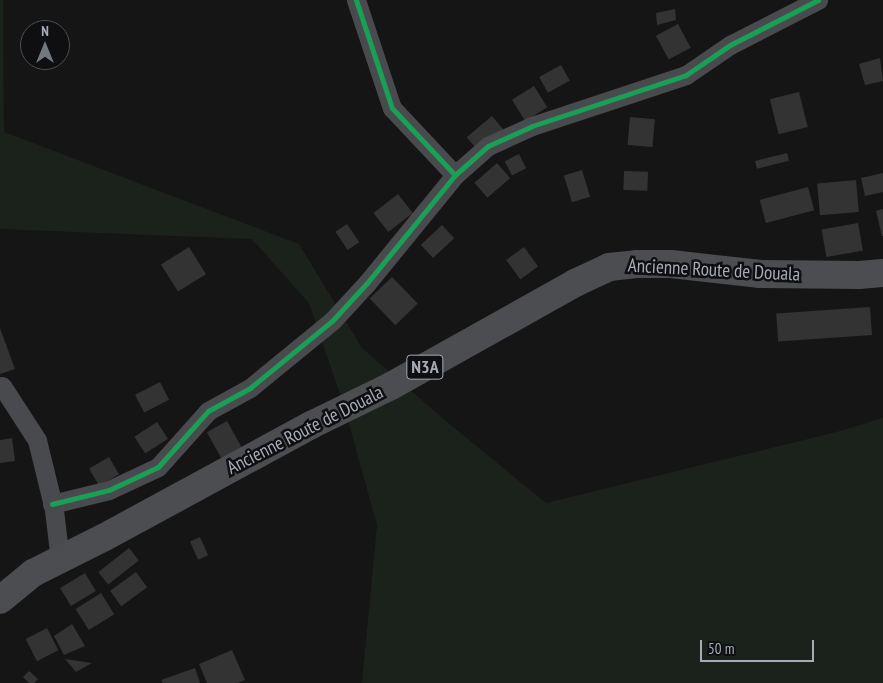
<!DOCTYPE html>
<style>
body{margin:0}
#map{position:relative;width:883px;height:683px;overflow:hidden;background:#151515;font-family:"PT Sans Narrow",sans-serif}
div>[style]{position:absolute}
.green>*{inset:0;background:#1b221b}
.building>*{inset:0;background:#333334;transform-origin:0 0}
.minor>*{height:19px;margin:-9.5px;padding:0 9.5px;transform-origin:9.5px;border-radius:9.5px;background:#494a4e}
.highway>*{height:28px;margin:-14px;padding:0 14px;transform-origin:14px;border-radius:14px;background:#4b4d50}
.cycleway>*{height:5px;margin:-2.5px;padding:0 2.5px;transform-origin:2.5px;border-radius:2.5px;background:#1a9f57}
span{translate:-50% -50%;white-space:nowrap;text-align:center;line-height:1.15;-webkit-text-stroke:5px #0f0f11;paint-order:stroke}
.shield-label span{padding:1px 4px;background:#0f0f11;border:1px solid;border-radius:4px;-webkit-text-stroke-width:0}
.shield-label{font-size:18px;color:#a5acb7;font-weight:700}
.street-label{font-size:19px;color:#a5acb7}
.north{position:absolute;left:20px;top:20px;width:50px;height:50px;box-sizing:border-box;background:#0f0f11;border:1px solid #4b4e53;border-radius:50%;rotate:0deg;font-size:14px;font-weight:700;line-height:20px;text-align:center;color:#a5acb7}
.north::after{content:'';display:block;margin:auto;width:18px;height:22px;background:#73777e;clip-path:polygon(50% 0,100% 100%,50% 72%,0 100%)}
.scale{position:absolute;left:700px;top:640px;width:114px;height:22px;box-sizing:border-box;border:2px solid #a5acb7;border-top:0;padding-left:6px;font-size:15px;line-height:18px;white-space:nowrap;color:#a5acb7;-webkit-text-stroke:4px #0f0f11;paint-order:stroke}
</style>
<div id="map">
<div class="green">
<i style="clip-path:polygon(0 0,3px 0,4px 132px,299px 244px,362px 348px,447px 422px,546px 503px,833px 433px,883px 418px,883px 683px,362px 683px,377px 525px,344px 406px,309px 303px,252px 239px,0 229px)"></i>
</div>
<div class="building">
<i style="clip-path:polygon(675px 9px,676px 20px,657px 25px,656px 13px)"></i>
<i style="left:678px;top:24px;width:27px;height:25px;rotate:62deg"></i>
<i style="clip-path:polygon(880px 58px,883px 81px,865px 85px,859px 64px)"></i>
<i style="left:561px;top:65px;width:18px;height:25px;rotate:61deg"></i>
<i style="left:534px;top:86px;width:25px;height:26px;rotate:58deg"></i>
<i style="left:799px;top:92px;width:36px;height:30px;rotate:76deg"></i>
<i style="left:492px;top:116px;width:25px;height:33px;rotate:50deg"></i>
<i style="left:630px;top:117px;width:25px;height:28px;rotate:5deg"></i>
<i style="left:787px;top:153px;width:8px;height:33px;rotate:76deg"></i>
<i style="left:519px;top:154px;width:16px;height:16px;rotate:63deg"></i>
<i style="left:497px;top:163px;width:20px;height:30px;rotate:49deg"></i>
<i style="left:582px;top:170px;width:28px;height:19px;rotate:73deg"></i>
<i style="left:624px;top:171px;width:24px;height:19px;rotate:2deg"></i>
<i style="clip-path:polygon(883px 173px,883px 192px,865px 196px,861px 178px)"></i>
<i style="left:856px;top:180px;width:32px;height:39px;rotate:85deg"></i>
<i style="left:808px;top:187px;width:24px;height:50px;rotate:75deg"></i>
<i style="left:398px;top:194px;width:24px;height:31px;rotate:52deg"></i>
<i style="clip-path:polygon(883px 209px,883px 236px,882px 236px,876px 211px)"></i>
<i style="left:858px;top:223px;width:28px;height:37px;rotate:80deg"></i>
<i style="left:347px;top:224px;width:22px;height:14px;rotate:56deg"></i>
<i style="left:442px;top:225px;width:18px;height:29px;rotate:47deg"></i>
<i style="left:189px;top:247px;width:32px;height:33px;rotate:58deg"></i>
<i style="left:524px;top:247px;width:24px;height:22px;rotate:54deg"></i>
<i style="left:392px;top:277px;width:37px;height:31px;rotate:46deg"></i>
<i style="left:870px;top:307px;width:28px;height:94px;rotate:86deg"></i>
<i style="clip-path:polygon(0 328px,15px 369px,0 374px)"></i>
<i style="left:160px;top:382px;width:20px;height:28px;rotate:63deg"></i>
<i style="left:227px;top:421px;width:37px;height:23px;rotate:61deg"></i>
<i style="left:157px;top:422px;width:20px;height:27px;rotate:57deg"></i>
<i style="clip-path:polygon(12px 438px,15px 461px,0 463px,0 440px)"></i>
<i style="left:109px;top:457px;width:20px;height:23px;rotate:60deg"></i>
<i style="left:200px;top:537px;width:20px;height:11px;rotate:66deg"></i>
<i style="left:129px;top:548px;width:16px;height:39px;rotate:52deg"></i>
<i style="left:136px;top:572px;width:19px;height:32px;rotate:54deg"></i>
<i style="left:85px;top:573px;width:21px;height:29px;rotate:59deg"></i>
<i style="left:101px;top:593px;width:25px;height:30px;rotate:58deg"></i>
<i style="clip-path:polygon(72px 624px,85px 646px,64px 655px,54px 636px)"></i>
<i style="left:47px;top:628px;width:25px;height:24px;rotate:63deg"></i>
<i style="clip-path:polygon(232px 650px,245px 680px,238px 683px,207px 683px,199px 664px)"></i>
<i style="clip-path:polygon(65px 659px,92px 663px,76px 672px)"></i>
<i style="clip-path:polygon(195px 668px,200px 683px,163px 683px,161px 680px)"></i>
<i style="clip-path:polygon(29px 671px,38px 679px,34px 683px,29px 683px,23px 677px)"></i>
</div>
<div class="minor">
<i style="left:356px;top:0;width:114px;rotate:71.6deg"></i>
<i style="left:392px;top:108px;width:92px;rotate:46.8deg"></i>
<i style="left:2px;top:386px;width:64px;rotate:57.1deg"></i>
<i style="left:37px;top:440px;width:72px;rotate:76.3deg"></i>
<i style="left:54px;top:510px;width:50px;rotate:83.2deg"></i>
<i style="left:52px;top:504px;width:59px;rotate:-13.8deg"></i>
<i style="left:109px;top:490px;width:54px;rotate:-25.1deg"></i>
<i style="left:158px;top:467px;width:75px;rotate:-48.2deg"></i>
<i style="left:208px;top:411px;width:48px;rotate:-28.7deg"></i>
<i style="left:250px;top:388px;width:106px;rotate:-39.3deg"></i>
<i style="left:332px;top:321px;width:52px;rotate:-47.4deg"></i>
<i style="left:367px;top:283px;width:139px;rotate:-50.8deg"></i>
<i style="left:455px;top:175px;width:44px;rotate:-41.3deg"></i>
<i style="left:488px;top:146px;width:48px;rotate:-24.4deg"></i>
<i style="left:532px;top:126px;width:162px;rotate:-18.3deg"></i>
<i style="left:686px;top:75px;width:53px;rotate:-34.3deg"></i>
<i style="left:730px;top:45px;width:99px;rotate:-27.1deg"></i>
</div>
<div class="highway">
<i style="left:0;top:600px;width:43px;rotate:-39.3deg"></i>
<i style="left:33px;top:573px;width:78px;rotate:-26.6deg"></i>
<i style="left:103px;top:538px;width:237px;rotate:-28.5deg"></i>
<i style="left:311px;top:425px;width:89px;rotate:-26deg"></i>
<i style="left:391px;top:386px;width:211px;rotate:-29.2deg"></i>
<i style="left:575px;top:283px;width:38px;rotate:-25deg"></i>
<i style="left:609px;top:267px;width:28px;rotate:-6deg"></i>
<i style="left:637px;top:264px;width:34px"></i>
<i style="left:671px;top:264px;width:90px;rotate:6.4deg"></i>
<i style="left:760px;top:274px;width:99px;rotate:0.6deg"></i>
<i style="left:859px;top:275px;width:24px;rotate:-5deg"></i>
</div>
<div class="cycleway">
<i style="left:356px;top:0;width:114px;rotate:71.6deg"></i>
<i style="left:392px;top:108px;width:92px;rotate:46.8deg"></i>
<i style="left:52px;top:504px;width:59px;rotate:-13.8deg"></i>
<i style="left:109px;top:490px;width:54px;rotate:-25.1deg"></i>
<i style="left:158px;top:467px;width:75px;rotate:-48.2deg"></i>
<i style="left:208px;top:411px;width:48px;rotate:-28.7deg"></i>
<i style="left:250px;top:388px;width:106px;rotate:-39.3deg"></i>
<i style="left:332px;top:321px;width:52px;rotate:-47.4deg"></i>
<i style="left:367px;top:283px;width:139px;rotate:-50.8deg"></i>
<i style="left:455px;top:175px;width:44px;rotate:-41.3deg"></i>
<i style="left:488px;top:146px;width:48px;rotate:-24.4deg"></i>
<i style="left:532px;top:126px;width:162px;rotate:-18.3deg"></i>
<i style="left:686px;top:75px;width:53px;rotate:-34.3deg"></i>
<i style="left:730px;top:45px;width:99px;rotate:-27.1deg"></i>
</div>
<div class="shield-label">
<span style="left:425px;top:367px">N3A</span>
</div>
<div class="street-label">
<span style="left:714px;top:270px;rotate:3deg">Ancienne Route de Douala</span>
<span style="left:305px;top:430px;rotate:-27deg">Ancienne Route de Douala</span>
</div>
<div class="north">N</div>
<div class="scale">50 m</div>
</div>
